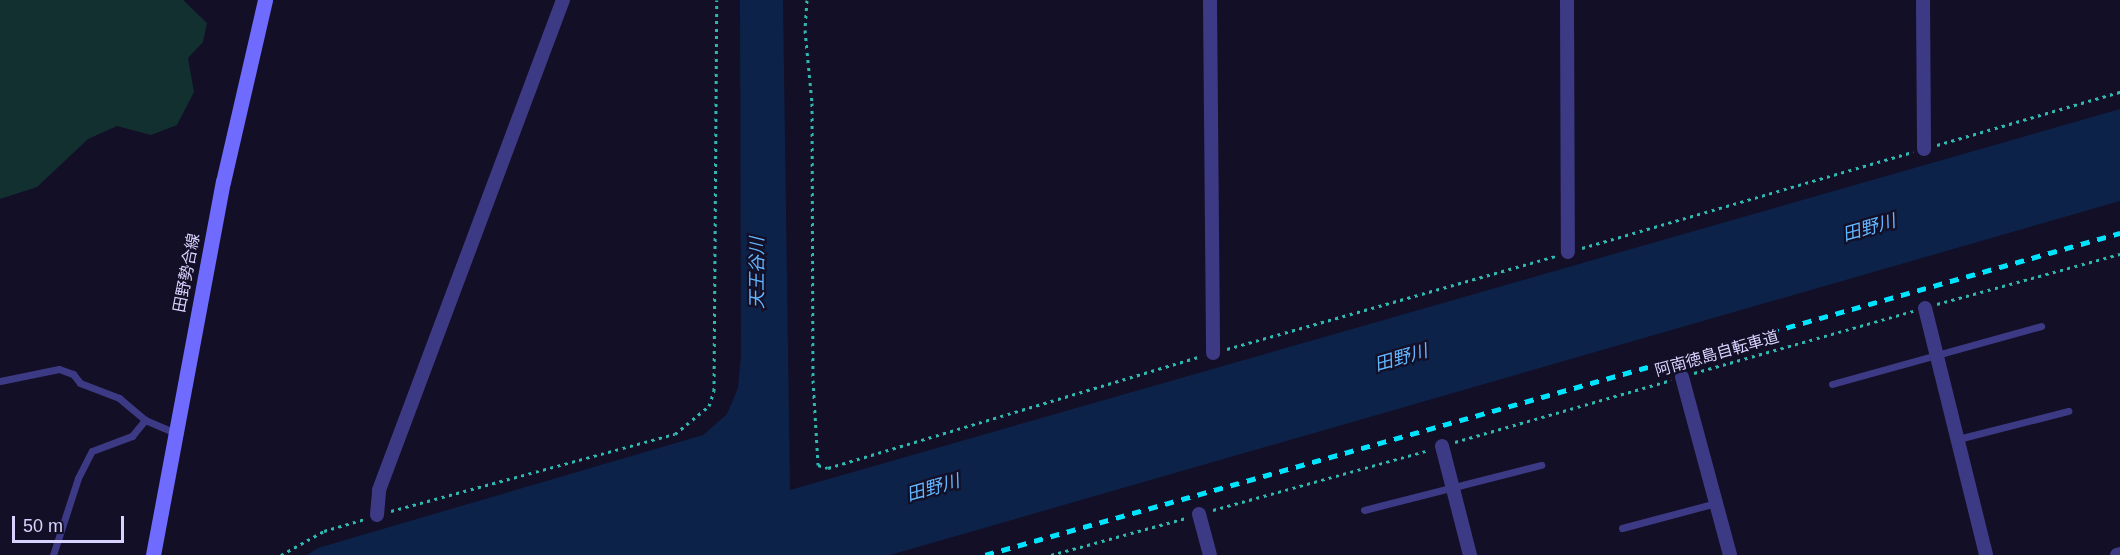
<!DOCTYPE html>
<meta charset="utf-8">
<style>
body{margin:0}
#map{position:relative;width:2120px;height:555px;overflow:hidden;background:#130f26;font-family:Arial,"Noto Sans JP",sans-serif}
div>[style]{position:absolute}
.green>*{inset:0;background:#12302f}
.water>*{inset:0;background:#0c2248}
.path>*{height:3px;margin-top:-1.5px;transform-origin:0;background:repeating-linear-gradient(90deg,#2fb8b0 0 3px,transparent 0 7.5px)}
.service>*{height:7px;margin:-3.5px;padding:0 3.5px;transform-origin:3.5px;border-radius:3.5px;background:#3d3a85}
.minor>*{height:14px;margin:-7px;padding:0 7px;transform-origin:7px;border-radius:7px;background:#3d3a85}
.secondary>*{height:15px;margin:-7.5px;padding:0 7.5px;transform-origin:7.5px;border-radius:7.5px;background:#6f6bff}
.rail>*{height:4.5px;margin-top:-2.25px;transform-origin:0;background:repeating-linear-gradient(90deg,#00e5ff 0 9px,transparent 0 17px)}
span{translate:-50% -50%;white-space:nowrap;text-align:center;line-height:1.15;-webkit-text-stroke:4.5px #130f26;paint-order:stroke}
.street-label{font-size:16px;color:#d9d4ff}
.water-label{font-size:18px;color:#62b6ff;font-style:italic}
.scale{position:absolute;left:12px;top:516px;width:112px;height:27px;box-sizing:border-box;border:3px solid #d9d4ff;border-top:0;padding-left:8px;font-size:18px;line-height:21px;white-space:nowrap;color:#d9d4ff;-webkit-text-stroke:4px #130f26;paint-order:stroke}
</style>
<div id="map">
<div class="green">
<i style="clip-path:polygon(0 0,183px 0,207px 23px,203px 42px,188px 58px,194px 92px,177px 125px,151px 135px,117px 126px,88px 139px,37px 187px,0 199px)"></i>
</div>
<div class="water">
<i style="clip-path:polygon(740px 0,783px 0,790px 490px,2120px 109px,2120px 201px,890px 555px,307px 555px,318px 548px,703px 435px,727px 414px,738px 388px,741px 356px)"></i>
</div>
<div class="path">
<i style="left:807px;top:0;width:30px;rotate:94deg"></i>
<i style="left:805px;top:30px;width:73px;rotate:84.5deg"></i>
<i style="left:812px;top:103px;width:277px;rotate:89.8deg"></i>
<i style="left:813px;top:380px;width:85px;rotate:86.6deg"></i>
<i style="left:818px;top:465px;width:10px;rotate:17deg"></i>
<i style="left:828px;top:468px;width:389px;rotate:-16.7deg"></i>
<i style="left:1937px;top:145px;width:191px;rotate:-16.2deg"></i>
<i style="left:1582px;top:248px;width:345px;rotate:-16.2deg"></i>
<i style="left:1937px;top:304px;width:190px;rotate:-15.3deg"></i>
<i style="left:1227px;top:349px;width:342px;rotate:-15.8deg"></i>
<i style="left:1694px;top:373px;width:228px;rotate:-15.8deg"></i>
<i style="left:1455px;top:442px;width:225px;rotate:-16deg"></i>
<i style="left:1213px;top:510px;width:224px;rotate:-15.5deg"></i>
<i style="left:391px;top:511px;width:294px;rotate:-15.2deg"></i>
<i style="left:675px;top:434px;width:44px;rotate:-39.5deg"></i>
<i style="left:709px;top:406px;width:16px;rotate:-72deg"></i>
<i style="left:714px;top:391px;width:391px;rotate:-89.6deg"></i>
<i style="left:281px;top:555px;width:49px;rotate:-29.2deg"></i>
<i style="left:324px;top:531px;width:43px;rotate:-16.3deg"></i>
<i style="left:1051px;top:555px;width:140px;rotate:-15.3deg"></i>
</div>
<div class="service">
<i style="left:0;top:381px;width:60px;rotate:-11.5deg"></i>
<i style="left:59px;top:369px;width:15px;rotate:20deg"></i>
<i style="left:73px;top:374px;width:11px;rotate:52deg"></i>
<i style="left:80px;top:383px;width:42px;rotate:21deg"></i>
<i style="left:119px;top:398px;width:34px;rotate:40deg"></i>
<i style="left:1832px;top:384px;width:217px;rotate:-15.5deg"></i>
<i style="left:1958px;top:439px;width:114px;rotate:-14.3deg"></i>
<i style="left:1364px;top:510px;width:183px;rotate:-14.3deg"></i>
<i style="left:1622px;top:528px;width:97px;rotate:-14.9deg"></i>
<i style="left:53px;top:555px;width:81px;rotate:-72deg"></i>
<i style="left:78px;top:478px;width:30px;rotate:-63deg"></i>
<i style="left:92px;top:451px;width:43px;rotate:-20.6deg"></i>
<i style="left:132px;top:436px;width:21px;rotate:-51deg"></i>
<i style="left:145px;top:420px;width:34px;rotate:23deg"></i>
</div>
<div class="minor">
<i style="left:1210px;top:0;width:353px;rotate:89.5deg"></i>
<i style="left:1567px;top:0;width:252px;rotate:89.8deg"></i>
<i style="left:1923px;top:0;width:149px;rotate:89.6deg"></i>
<i style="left:1925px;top:308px;width:254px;rotate:76.1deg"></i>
<i style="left:1682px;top:377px;width:184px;rotate:74.9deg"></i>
<i style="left:1442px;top:446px;width:113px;rotate:75.6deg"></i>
<i style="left:1199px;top:514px;width:42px;rotate:75deg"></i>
<i style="left:377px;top:515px;width:25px;rotate:-85deg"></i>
<i style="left:379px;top:490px;width:523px;rotate:-69.42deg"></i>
<i style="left:2117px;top:555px;width:3px;rotate:-18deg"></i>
</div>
<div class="secondary">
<i style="left:153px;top:555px;width:380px;rotate:-79.4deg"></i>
<i style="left:223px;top:182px;width:187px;rotate:-77deg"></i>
</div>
<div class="rail">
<i style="left:985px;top:555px;width:1180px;rotate:-15.84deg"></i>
</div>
<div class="street-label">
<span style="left:187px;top:273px;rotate:-79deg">田野勢合線</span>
<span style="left:1717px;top:354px;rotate:-16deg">阿南徳島自転車道</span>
</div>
<div class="water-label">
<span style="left:1869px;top:228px;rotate:-16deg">田野川</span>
<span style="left:757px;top:273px;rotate:-90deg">天王谷川</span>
<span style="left:1401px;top:358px;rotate:-16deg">田野川</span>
<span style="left:933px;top:488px;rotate:-16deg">田野川</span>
</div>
<div class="scale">50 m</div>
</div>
